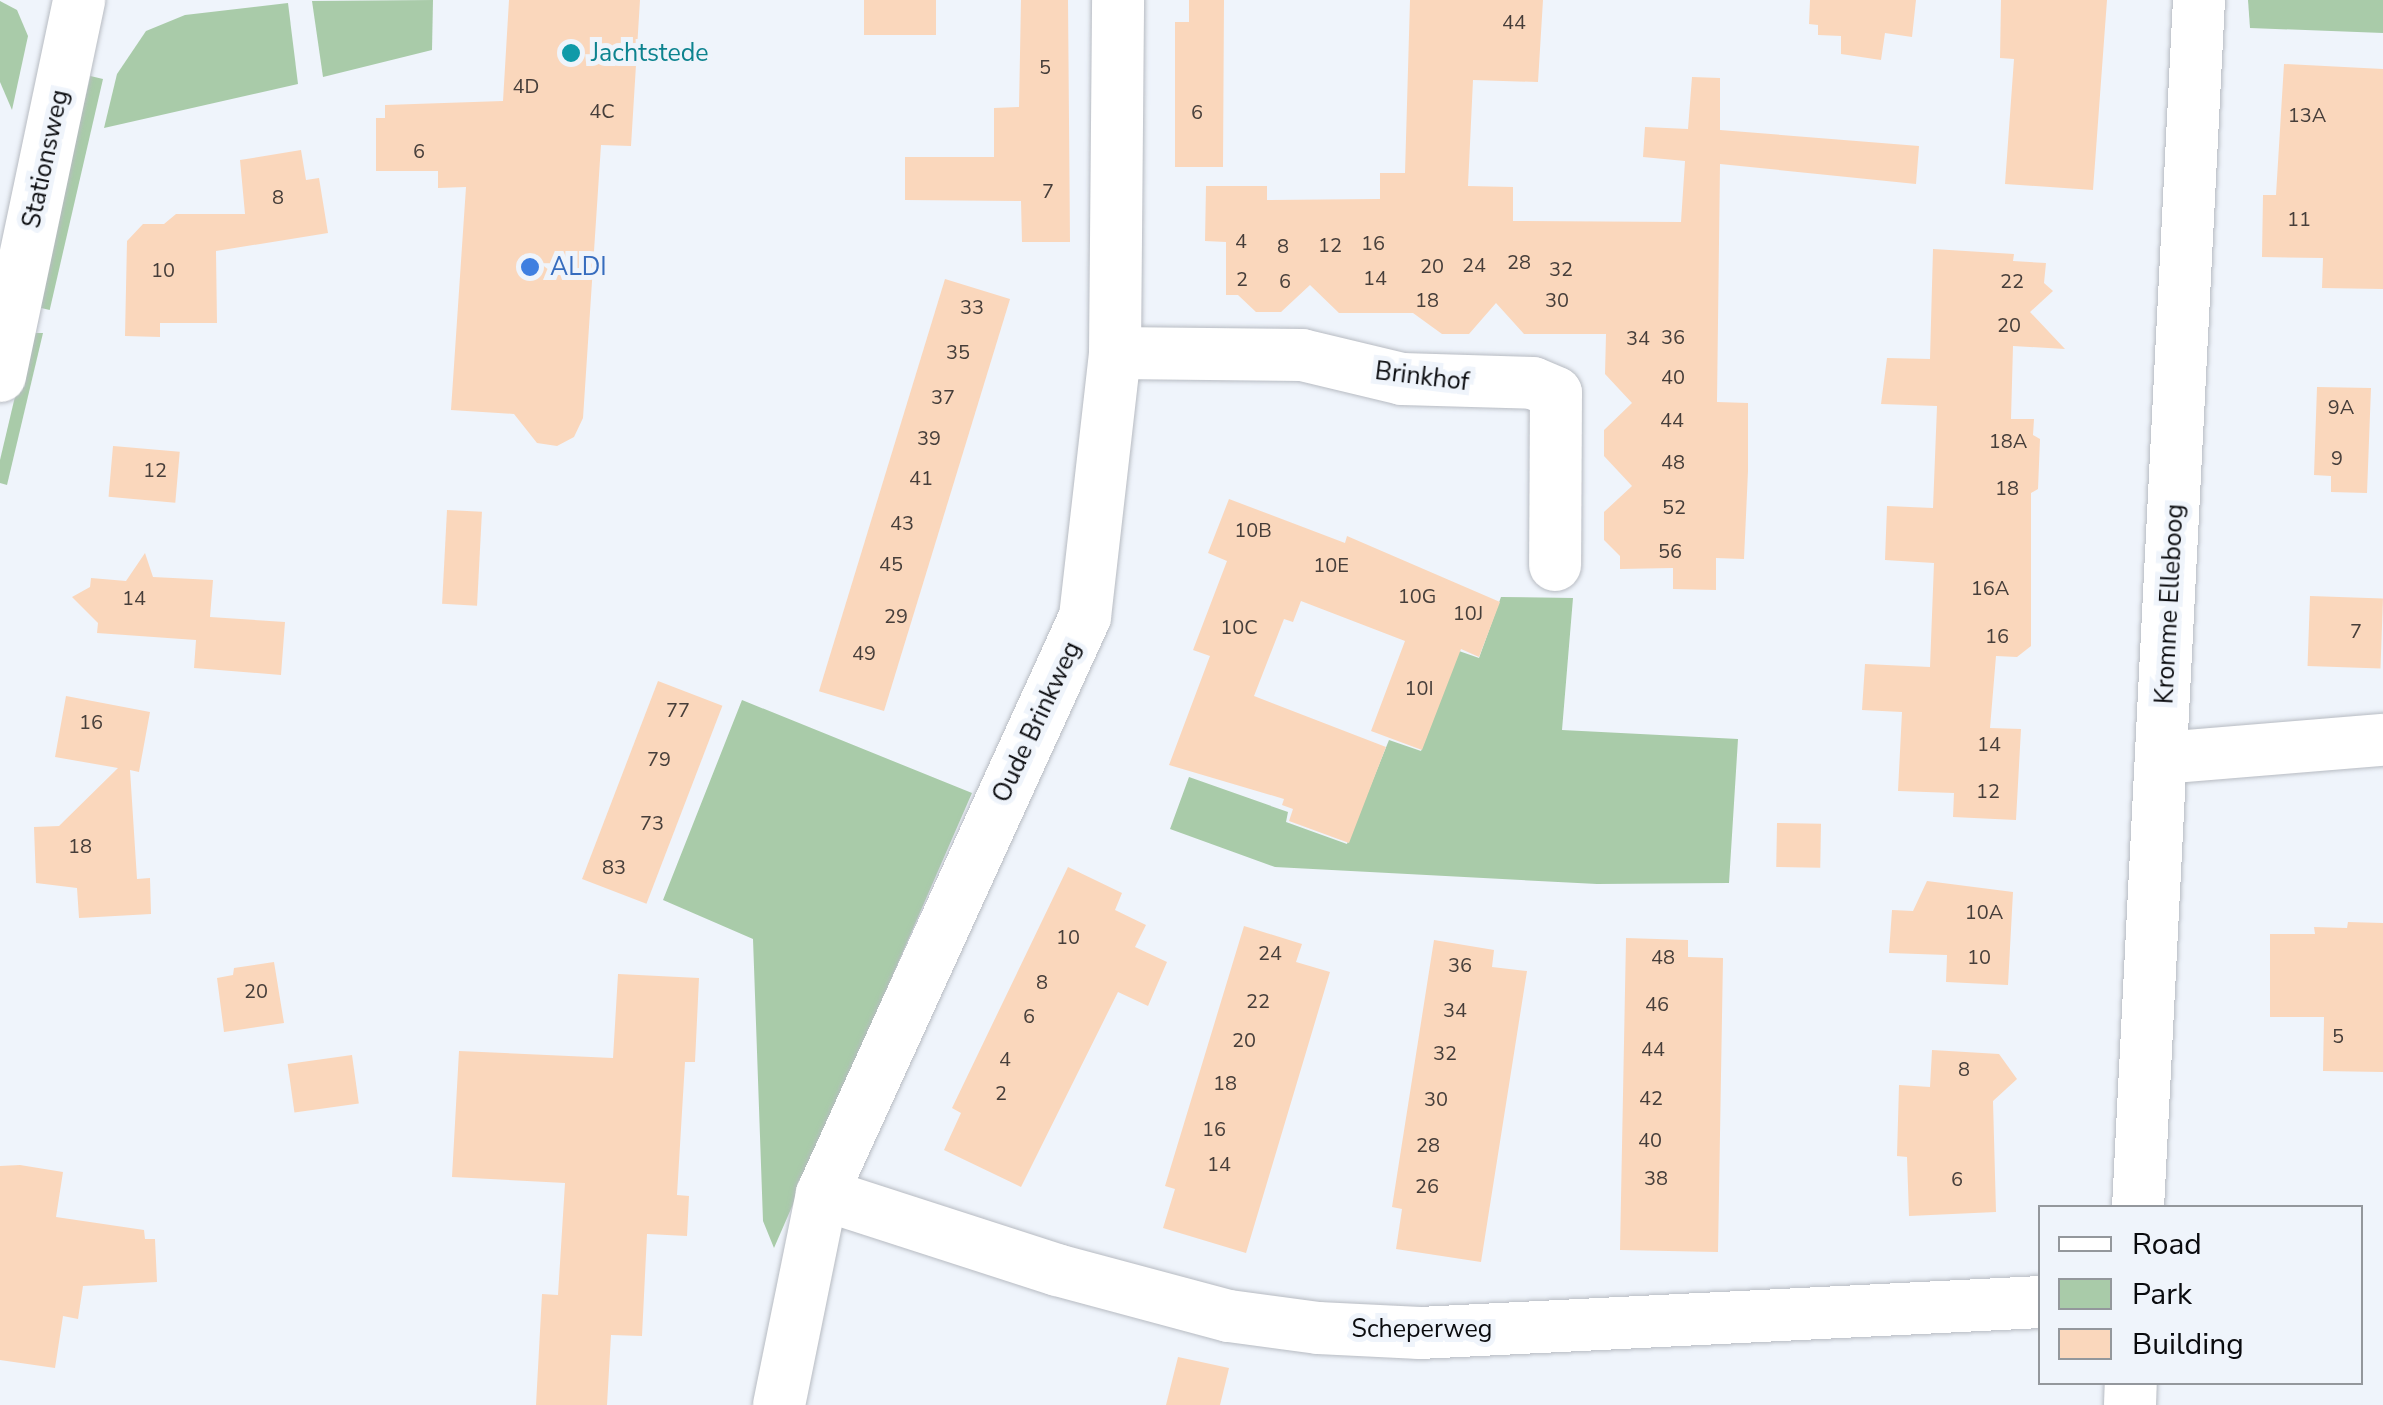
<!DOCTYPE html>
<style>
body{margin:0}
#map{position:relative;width:2383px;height:1405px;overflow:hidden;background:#eff4fb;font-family:"Nunito Sans",sans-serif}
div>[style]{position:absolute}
.green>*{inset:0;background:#a9cba9;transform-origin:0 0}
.building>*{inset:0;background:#fad7bc;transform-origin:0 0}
.roads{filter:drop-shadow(0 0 2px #b7bbc2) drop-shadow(0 0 2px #b7bbc2)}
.minor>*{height:52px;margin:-26px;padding:0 26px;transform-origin:26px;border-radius:26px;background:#fff}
.dots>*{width:28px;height:28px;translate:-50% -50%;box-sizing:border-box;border:5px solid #eff4fb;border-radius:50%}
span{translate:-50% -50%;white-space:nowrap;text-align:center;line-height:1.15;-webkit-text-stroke:10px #eff4fb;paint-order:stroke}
.number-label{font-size:20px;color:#463e3a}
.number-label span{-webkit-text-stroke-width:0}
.culture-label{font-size:25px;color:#0d838f}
.left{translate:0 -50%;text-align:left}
.street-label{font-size:25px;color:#0a0b0e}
.shop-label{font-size:25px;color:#366cbe}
.legend{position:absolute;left:2038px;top:1205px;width:325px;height:180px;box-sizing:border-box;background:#eff4fb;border:2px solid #93979c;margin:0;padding:12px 18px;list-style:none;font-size:30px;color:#0a0b0e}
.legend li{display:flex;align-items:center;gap:20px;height:50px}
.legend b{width:50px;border:2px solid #93979c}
</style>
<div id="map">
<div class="green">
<i style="clip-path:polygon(433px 0,432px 50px,323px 77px,312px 1px)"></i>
<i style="clip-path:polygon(2248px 0,2383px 0,2383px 33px,2250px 28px)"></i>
<i style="clip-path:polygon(0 1px,17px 10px,28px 36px,12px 110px,0 82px)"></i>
<i style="clip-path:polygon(288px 3px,298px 84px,104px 128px,117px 74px,146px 31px,185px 15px)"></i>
<i style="left:103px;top:79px;width:237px;height:13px;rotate:103deg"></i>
<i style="clip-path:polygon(30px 333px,43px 333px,7px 485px,0 483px,0 460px)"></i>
<i style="clip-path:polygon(1501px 597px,1573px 598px,1562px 730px,1738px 739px,1729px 883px,1597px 884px,1275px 867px,1170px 829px,1189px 777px,1288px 812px,1286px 822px,1347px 844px,1389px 740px,1421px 751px,1459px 651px,1479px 658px)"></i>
<i style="clip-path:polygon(742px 700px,972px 793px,774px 1248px,763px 1221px,753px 939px,663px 900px)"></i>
</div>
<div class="building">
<i style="clip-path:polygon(509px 0,640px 0,631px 146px,601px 145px,583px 418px,574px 437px,557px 446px,537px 443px,514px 414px,451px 410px,466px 187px,438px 188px,438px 171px,376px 171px,376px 118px,385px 118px,385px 105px,503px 101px)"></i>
<i style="left:864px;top:0;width:72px;height:35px"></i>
<i style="clip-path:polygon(1021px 0,1068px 0,1070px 242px,1022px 242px,1021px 201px,905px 200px,905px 157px,994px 157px,994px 108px,1019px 107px)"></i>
<i style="clip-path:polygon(1189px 0,1224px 0,1223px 167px,1175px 167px,1175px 22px,1189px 22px)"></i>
<i style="clip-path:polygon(1410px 0,1543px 0,1538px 82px,1473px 80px,1468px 186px,1513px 187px,1513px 221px,1681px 222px,1685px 161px,1643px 157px,1645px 127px,1688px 129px,1692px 77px,1720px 78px,1720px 130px,1919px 146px,1916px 184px,1720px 164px,1717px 402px,1748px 403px,1748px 471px,1744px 559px,1716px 558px,1716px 590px,1673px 589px,1673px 568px,1620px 569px,1620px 556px,1604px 540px,1604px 512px,1632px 486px,1604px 456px,1604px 430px,1632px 403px,1605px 374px,1606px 334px,1524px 334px,1496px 303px,1469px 334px,1442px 334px,1413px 313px,1339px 313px,1310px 285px,1281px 312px,1256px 312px,1238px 295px,1226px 295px,1226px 242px,1205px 241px,1206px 186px,1267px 186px,1267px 200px,1380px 199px,1380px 173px,1405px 173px)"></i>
<i style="clip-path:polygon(1810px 0,1916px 0,1912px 37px,1885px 33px,1881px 60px,1841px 54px,1841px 36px,1818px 35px,1818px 25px,1809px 24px)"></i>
<i style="clip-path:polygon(2001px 0,2107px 0,2093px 190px,2005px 184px,2014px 59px,2000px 58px)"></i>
<i style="clip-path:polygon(2284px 64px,2383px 69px,2383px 289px,2322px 288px,2323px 258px,2262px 257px,2263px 195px,2276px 195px)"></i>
<i style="clip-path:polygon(301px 150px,306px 180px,319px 178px,328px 233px,216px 251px,217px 323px,160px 323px,160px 337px,125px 336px,127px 241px,143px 224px,164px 224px,176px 214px,245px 214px,240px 160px)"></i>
<i style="clip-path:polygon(1933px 249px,2014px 254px,2013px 261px,2046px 263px,2044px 283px,2053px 291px,2030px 312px,2065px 349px,2013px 346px,2011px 419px,2034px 419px,2033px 435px,2040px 439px,2038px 489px,2031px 493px,2031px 646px,2017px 657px,1996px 656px,1990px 728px,2021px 729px,2016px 820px,1953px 817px,1954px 793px,1898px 791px,1902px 712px,1862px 710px,1865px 664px,1930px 667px,1934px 563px,1885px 560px,1887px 506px,1933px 508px,1937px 406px,1881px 404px,1887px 358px,1930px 359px)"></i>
<i style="left:945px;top:279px;width:68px;height:431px;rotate:17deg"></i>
<i style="clip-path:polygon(2317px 387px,2371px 388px,2367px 493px,2331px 492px,2331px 476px,2314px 475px)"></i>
<i style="left:113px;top:446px;width:67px;height:51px;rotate:5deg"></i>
<i style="clip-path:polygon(1229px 499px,1345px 543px,1347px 536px,1500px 602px,1479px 657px,1461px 649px,1422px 750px,1371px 731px,1405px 641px,1301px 601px,1293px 622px,1284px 619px,1254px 696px,1386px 747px,1349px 843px,1289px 821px,1293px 809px,1282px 805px,1284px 799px,1169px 765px,1210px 656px,1193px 650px,1227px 561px,1208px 553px)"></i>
<i style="left:447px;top:510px;width:35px;height:94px;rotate:3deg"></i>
<i style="clip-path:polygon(145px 553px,153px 577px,213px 580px,210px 617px,285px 622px,281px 675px,194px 668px,196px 640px,97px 633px,98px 623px,72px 597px,90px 587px,91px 578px,126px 581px)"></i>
<i style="left:2310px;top:596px;width:73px;height:70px;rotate:2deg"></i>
<i style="left:658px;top:681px;width:69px;height:212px;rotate:21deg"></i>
<i style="clip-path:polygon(66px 696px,150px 712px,139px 772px,130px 770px,137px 879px,150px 878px,151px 914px,79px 918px,77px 888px,36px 883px,34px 827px,59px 826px,118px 768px,55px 757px)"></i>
<i style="left:1777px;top:823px;width:44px;height:44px;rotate:1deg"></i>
<i style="clip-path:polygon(1068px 867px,1122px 893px,1115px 910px,1146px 925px,1135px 947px,1167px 962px,1148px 1006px,1118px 992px,1021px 1187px,944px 1150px,961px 1113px,952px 1108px)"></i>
<i style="clip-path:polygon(1927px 881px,2013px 892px,2008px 985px,1946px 982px,1947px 955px,1889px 953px,1892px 910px,1913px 911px)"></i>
<i style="clip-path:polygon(2348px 922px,2383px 923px,2383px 1072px,2323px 1071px,2324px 1017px,2270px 1017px,2270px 934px,2315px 934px,2314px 927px,2347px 928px)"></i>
<i style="clip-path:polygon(1244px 926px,1302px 944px,1296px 962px,1330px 972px,1246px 1253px,1163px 1228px,1175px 1189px,1165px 1186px)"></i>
<i style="clip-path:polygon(1626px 938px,1688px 940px,1688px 957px,1723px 958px,1718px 1252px,1620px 1250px)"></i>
<i style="clip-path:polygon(1434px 940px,1494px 950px,1492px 967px,1527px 971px,1481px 1262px,1396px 1249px,1402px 1209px,1392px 1207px)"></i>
<i style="clip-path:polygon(274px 962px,284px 1023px,224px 1032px,217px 978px,233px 975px,234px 968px)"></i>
<i style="clip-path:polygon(618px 974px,699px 978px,695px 1062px,685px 1062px,677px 1195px,689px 1196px,687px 1236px,647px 1234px,642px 1336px,611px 1335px,607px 1405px,536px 1405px,542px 1294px,558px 1295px,565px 1183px,452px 1177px,459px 1051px,613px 1058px)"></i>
<i style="clip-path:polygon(1932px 1050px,1999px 1054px,2017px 1079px,1993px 1101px,1996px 1212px,1909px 1216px,1907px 1157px,1897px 1156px,1899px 1085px,1930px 1087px)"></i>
<i style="left:352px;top:1055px;width:49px;height:65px;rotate:82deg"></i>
<i style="clip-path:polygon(20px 1165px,63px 1172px,56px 1217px,144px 1230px,145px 1239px,155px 1239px,157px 1282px,83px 1286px,78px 1319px,63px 1316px,55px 1368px,0 1360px,0 1166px)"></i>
<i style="clip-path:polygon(1178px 1357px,1229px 1368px,1220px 1405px,1166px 1405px)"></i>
</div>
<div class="roads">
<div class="minor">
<i style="left:1115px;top:353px;width:187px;rotate:0.6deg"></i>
<i style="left:1302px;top:355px;width:103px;rotate:13.5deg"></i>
<i style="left:1402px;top:379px;width:131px;rotate:1.7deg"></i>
<i style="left:1533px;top:383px;width:25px;rotate:23deg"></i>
<i style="left:1556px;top:393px;width:172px;rotate:90.3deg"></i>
<i style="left:0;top:376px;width:384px;rotate:-78.1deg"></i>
<i style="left:2162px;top:758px;width:222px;rotate:-4.7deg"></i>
<i style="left:822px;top:1194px;width:247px;rotate:17.9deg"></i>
<i style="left:1057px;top:1270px;width:178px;rotate:15deg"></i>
<i style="left:1229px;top:1316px;width:90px;rotate:7.7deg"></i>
<i style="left:1318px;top:1328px;width:102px;rotate:2.8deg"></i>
<i style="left:1420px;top:1333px;width:621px;rotate:-2.86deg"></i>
<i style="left:2138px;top:1208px;width:1210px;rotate:-87.11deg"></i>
<i style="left:779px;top:1405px;width:215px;rotate:-78.5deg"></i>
<i style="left:822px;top:1194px;width:634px;rotate:-65.5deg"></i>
<i style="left:1085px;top:617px;width:266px;rotate:-83.5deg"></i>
<i style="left:1115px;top:353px;width:353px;rotate:-89.5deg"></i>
<i style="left:2130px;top:1405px;width:23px;rotate:-88deg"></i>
</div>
</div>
<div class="dots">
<i style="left:571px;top:53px;background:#0f9aa8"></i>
<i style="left:530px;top:267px;background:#3f7fe0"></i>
</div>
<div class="number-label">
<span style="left:1514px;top:22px">44</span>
<span style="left:1045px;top:67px">5</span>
<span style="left:526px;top:86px">4D</span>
<span style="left:602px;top:111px">4C</span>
<span style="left:1197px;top:112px">6</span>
<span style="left:2307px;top:115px">13A</span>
<span style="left:419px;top:151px">6</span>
<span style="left:1048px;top:191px">7</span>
<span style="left:278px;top:197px">8</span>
<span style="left:2299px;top:219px">11</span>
<span style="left:1241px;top:241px">4</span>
<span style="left:1373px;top:243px">16</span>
<span style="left:1330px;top:245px">12</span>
<span style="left:1283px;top:246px">8</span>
<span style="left:1519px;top:262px">28</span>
<span style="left:1474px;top:265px">24</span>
<span style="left:1432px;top:266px">20</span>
<span style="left:1561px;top:269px">32</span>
<span style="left:163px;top:270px">10</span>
<span style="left:1375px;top:278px">14</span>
<span style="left:1242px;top:279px">2</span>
<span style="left:1285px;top:281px">6</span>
<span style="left:2012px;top:281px">22</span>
<span style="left:1427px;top:300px">18</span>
<span style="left:1557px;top:300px">30</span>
<span style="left:972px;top:307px">33</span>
<span style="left:2009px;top:325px">20</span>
<span style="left:1673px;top:337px">36</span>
<span style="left:1638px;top:338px">34</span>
<span style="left:958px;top:352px">35</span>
<span style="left:1673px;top:377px">40</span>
<span style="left:943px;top:397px">37</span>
<span style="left:2341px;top:407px">9A</span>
<span style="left:1672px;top:420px">44</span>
<span style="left:929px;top:438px">39</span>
<span style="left:2008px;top:441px">18A</span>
<span style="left:2337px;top:458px">9</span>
<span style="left:1673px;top:462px">48</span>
<span style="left:155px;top:470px">12</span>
<span style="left:921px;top:478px">41</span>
<span style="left:2007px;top:488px">18</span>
<span style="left:1674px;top:507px">52</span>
<span style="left:902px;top:523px">43</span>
<span style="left:1253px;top:530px">10B</span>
<span style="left:1670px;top:551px">56</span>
<span style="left:891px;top:564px">45</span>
<span style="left:1331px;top:565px">10E</span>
<span style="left:1990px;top:588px">16A</span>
<span style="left:1417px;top:596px">10G</span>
<span style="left:134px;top:598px">14</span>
<span style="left:1468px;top:613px">10J</span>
<span style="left:896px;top:616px">29</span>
<span style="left:1239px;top:627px">10C</span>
<span style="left:2356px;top:631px">7</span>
<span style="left:1997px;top:636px">16</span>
<span style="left:864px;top:653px">49</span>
<span style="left:1419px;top:688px">10I</span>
<span style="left:678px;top:710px">77</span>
<span style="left:91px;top:722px">16</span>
<span style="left:1989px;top:744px">14</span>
<span style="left:659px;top:759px">79</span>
<span style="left:1988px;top:791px">12</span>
<span style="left:652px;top:823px">73</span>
<span style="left:80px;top:846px">18</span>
<span style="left:614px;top:867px">83</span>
<span style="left:1984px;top:912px">10A</span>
<span style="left:1068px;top:937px">10</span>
<span style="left:1270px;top:953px">24</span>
<span style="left:1663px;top:957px">48</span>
<span style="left:1979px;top:957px">10</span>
<span style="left:1460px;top:965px">36</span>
<span style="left:1042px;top:982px">8</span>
<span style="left:256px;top:991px">20</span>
<span style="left:1258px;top:1001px">22</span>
<span style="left:1657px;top:1004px">46</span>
<span style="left:1455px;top:1010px">34</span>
<span style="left:1029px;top:1016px">6</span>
<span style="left:2338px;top:1036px">5</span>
<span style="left:1244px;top:1040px">20</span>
<span style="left:1653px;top:1049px">44</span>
<span style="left:1445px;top:1053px">32</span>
<span style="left:1005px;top:1059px">4</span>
<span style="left:1964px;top:1069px">8</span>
<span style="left:1225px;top:1083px">18</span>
<span style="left:1001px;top:1093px">2</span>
<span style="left:1651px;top:1098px">42</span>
<span style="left:1436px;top:1099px">30</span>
<span style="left:1214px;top:1129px">16</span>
<span style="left:1650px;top:1140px">40</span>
<span style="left:1428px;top:1145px">28</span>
<span style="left:1219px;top:1164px">14</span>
<span style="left:1656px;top:1178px">38</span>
<span style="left:1957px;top:1179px">6</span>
<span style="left:1427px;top:1186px">26</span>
</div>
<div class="culture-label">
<span class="left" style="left:591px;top:53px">Jachtstede</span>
</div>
<div class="street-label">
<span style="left:46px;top:159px;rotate:-78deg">Stationsweg</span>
<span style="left:1422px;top:377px;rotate:7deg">Brinkhof</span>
<span style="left:2170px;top:604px;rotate:-87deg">Kromme Elleboog</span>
<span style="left:1037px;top:722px;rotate:-65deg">Oude Brinkweg</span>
<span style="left:1422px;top:1329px">Scheperweg</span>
</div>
<div class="shop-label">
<span class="left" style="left:550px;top:267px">ALDI</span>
</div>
<ul class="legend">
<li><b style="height:12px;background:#fff"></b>Road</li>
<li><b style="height:28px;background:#a9cba9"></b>Park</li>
<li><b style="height:28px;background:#fad7bc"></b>Building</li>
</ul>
</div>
